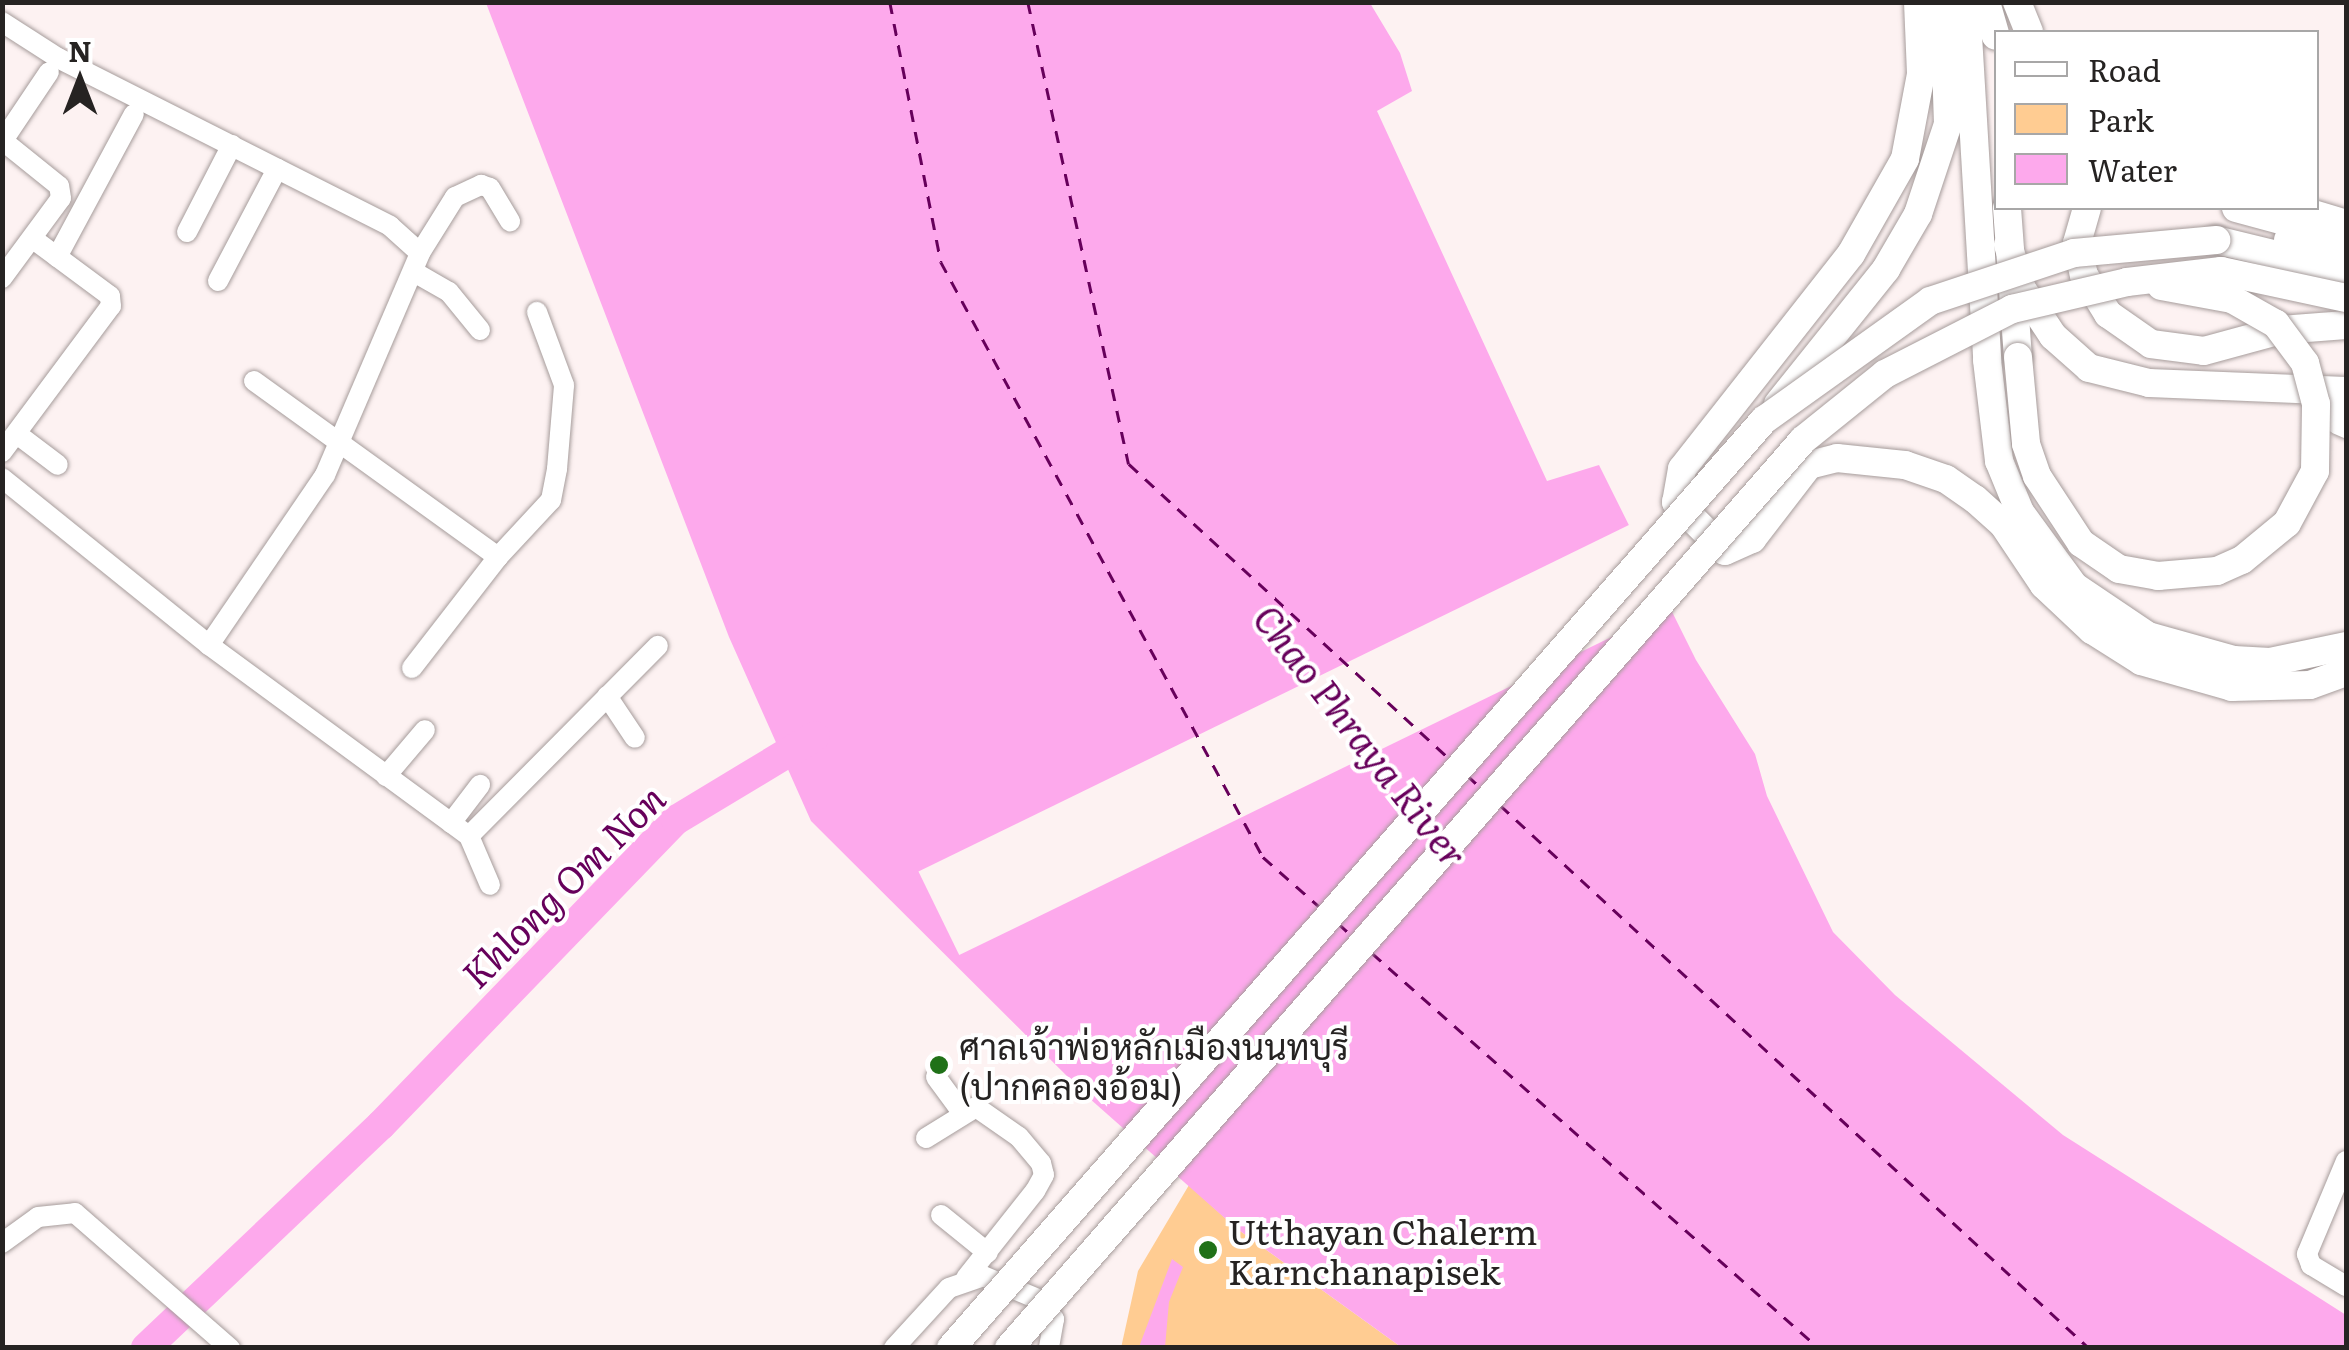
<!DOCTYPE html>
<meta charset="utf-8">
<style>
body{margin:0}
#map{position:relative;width:2349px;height:1350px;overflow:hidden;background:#fdf2f2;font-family:Literata,Sarabun,serif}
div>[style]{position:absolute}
.green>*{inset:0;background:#ffcc92}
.water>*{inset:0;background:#fda9ec}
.pier>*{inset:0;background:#fdf2f2;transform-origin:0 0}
.river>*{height:30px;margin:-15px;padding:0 15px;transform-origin:15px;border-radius:15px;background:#fda9ec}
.ferry>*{height:2.5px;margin-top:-1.25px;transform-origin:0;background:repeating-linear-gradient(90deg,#67005b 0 12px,transparent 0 22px)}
.roads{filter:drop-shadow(0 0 2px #a69c9b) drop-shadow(0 0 2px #a69c9b)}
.minor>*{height:20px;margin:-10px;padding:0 10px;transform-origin:10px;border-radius:10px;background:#fff}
.secondary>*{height:28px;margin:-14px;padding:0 14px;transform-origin:14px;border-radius:14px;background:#fff}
.bridges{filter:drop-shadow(0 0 2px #a69c9b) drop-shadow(0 0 2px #a69c9b)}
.secondary-bridge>*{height:28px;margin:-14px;padding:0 14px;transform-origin:14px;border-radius:14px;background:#fff}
.dots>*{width:28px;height:28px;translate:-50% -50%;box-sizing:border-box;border:5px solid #fff;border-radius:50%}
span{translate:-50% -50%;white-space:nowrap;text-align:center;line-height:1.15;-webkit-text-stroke:8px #fff;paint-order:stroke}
.poi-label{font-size:35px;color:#262322}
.left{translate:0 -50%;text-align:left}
.water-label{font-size:38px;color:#67005b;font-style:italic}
.frame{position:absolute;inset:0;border:5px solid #262322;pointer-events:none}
.legend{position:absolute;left:1994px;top:30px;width:325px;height:180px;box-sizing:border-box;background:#fff;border:2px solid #a8a7a7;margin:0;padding:12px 18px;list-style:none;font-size:30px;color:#262322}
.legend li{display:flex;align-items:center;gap:20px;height:50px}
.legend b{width:50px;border:2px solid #a8a7a7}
.north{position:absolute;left:30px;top:30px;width:100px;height:100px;-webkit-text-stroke:8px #fff;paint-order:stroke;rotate:0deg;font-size:28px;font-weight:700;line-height:40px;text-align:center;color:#262322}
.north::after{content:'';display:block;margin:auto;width:35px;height:45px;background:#262322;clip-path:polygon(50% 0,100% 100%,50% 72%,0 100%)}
</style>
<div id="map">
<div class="green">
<i style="clip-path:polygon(1189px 1185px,1236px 1228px,1401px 1347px,1121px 1348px,1138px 1271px)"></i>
</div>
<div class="water">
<i style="clip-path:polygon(486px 3px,1370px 3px,1400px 53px,1412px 91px,1377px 111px,1547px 481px,1599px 465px,1696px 660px,1755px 754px,1767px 796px,1833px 932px,1895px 995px,2063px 1135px,2346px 1315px,2346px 1347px,1401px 1347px,1236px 1228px,1089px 1098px,811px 821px,729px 637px)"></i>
<i style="clip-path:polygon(1172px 1259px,1183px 1267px,1169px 1302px,1165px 1347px,1139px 1347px)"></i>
</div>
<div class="pier">
<i style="left:1633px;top:523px;width:93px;height:795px;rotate:64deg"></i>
</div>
<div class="river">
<i style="left:146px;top:1348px;width:324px;rotate:-43.5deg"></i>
<i style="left:381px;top:1125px;width:424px;rotate:-46deg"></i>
<i style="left:676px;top:820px;width:162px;rotate:-31.1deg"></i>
</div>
<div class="ferry">
<i style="left:890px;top:2px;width:265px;rotate:78.9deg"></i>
<i style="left:941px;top:262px;width:677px;rotate:61.58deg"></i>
<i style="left:1263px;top:857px;width:77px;rotate:41.3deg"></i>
<i style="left:1028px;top:2px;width:473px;rotate:77.7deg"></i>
<i style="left:1129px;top:464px;width:436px;rotate:42.6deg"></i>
<i style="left:1467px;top:775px;width:22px;rotate:43deg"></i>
<i style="left:1500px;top:805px;width:801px;rotate:42.67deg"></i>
<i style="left:1338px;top:923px;width:18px;rotate:43deg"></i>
<i style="left:1372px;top:953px;width:597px;rotate:41.47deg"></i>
</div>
<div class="roads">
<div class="minor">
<i style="left:2px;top:22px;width:67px;rotate:32.7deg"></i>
<i style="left:58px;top:58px;width:372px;rotate:26.8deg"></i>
<i style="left:390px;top:226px;width:40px;rotate:42deg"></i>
<i style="left:2px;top:142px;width:84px;rotate:-56.1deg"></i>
<i style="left:187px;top:232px;width:98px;rotate:-62.7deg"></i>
<i style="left:57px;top:257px;width:162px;rotate:-61.7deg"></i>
<i style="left:414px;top:272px;width:40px;rotate:29.7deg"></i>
<i style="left:449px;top:292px;width:49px;rotate:50.8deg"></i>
<i style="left:2px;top:278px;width:99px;rotate:-53.6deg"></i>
<i style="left:61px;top:198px;width:12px;rotate:-99deg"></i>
<i style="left:59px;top:186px;width:67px;rotate:-141.1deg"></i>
<i style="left:218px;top:281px;width:127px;rotate:-62.2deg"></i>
<i style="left:254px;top:381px;width:301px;rotate:35.8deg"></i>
<i style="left:498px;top:557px;width:78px;rotate:-47.1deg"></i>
<i style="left:551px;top:500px;width:32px;rotate:-79deg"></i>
<i style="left:557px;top:469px;width:84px;rotate:-85.2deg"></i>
<i style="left:564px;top:385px;width:78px;rotate:-110.3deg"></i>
<i style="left:2333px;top:391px;width:33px;rotate:83deg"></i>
<i style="left:2337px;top:424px;width:10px;rotate:24deg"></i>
<i style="left:17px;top:434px;width:51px;rotate:37.1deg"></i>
<i style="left:2px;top:452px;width:182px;rotate:-53.3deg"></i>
<i style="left:111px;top:306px;width:10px;rotate:-96deg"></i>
<i style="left:110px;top:296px;width:97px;rotate:-143.4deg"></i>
<i style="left:2px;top:478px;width:266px;rotate:38.9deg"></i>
<i style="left:209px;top:645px;width:323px;rotate:36.3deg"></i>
<i style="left:469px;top:836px;width:53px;rotate:66.8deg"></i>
<i style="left:209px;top:645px;width:206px;rotate:-55.7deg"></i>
<i style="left:325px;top:475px;width:241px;rotate:-66.8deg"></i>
<i style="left:420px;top:253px;width:66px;rotate:-58deg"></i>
<i style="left:455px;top:197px;width:29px;rotate:-25deg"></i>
<i style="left:481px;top:185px;width:9px;rotate:18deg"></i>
<i style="left:490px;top:188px;width:39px;rotate:59deg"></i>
<i style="left:412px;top:668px;width:140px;rotate:-52.2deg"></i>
<i style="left:607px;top:696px;width:50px;rotate:56.3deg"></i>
<i style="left:386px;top:776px;width:60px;rotate:-49.7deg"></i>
<i style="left:451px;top:823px;width:48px;rotate:-52.7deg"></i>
<i style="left:469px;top:836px;width:268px;rotate:-45.2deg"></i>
<i style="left:936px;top:1077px;width:42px;rotate:53.7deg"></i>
<i style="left:926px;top:1138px;width:59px;rotate:-31.8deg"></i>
<i style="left:976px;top:1107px;width:52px;rotate:34.9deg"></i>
<i style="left:1019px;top:1137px;width:34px;rotate:50deg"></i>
<i style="left:1041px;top:1163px;width:12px;rotate:76deg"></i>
<i style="left:1044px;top:1175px;width:18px;rotate:119deg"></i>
<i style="left:1035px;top:1191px;width:111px;rotate:128.4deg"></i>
<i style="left:2346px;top:1161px;width:101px;rotate:112.8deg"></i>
<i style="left:2307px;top:1254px;width:12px;rotate:70deg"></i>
<i style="left:2311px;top:1265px;width:41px;rotate:31deg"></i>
<i style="left:941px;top:1215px;width:60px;rotate:39deg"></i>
<i style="left:2px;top:1243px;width:44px;rotate:-35.8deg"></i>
<i style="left:38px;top:1217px;width:37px;rotate:-6deg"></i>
<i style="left:75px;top:1213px;width:206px;rotate:41.1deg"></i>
<i style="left:894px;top:1348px;width:81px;rotate:-47.5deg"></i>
<i style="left:949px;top:1288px;width:36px;rotate:-19deg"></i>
<i style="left:983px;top:1276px;width:62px;rotate:22.8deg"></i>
<i style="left:1040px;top:1300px;width:24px;rotate:54deg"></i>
<i style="left:1054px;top:1319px;width:29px;rotate:100deg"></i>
</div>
<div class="secondary">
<i style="left:1918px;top:2px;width:72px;rotate:87.6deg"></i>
<i style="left:1921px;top:74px;width:86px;rotate:100.7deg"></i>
<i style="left:1905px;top:159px;width:109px;rotate:119.6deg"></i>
<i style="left:1851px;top:254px;width:273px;rotate:128.2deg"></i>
<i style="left:1682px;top:469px;width:34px;rotate:100deg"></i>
<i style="left:1676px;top:502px;width:69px;rotate:45deg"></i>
<i style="left:1725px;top:551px;width:30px;rotate:-24deg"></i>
<i style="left:1752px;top:539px;width:93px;rotate:-52.4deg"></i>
<i style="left:1809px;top:465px;width:29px;rotate:-14deg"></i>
<i style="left:1837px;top:458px;width:68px;rotate:5.9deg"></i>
<i style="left:1905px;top:465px;width:43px;rotate:18.9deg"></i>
<i style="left:1946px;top:479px;width:35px;rotate:35deg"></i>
<i style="left:1975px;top:499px;width:38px;rotate:42deg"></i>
<i style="left:2003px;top:524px;width:73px;rotate:56.1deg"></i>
<i style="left:2044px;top:585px;width:66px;rotate:43.2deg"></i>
<i style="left:2092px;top:630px;width:58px;rotate:32.3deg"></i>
<i style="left:2141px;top:661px;width:95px;rotate:15.9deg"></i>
<i style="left:2232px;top:687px;width:78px;rotate:-1.5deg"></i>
<i style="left:2310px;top:685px;width:38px;rotate:-20deg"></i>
<i style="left:1966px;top:2px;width:359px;rotate:86.6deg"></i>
<i style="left:1987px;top:360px;width:102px;rotate:83.2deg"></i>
<i style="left:1999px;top:461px;width:55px;rotate:67.6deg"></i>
<i style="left:2020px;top:512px;width:92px;rotate:53.9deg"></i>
<i style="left:2074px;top:586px;width:89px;rotate:34deg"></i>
<i style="left:2148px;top:636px;width:89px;rotate:15.6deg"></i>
<i style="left:2234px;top:660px;width:36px;rotate:3deg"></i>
<i style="left:2270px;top:662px;width:78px;rotate:-11.9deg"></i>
<i style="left:1986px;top:2px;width:35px;rotate:74deg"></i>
<i style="left:2017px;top:2px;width:32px;rotate:68deg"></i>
<i style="left:2007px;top:208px;width:149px;rotate:85.8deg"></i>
<i style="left:2087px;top:208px;width:36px;rotate:106deg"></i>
<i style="left:2077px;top:243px;width:33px;rotate:78deg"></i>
<i style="left:2084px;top:275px;width:46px;rotate:58.4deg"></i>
<i style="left:2108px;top:314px;width:52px;rotate:34.9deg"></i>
<i style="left:2151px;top:344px;width:53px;rotate:7.5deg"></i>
<i style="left:2204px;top:351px;width:80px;rotate:-15.3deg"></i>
<i style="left:2281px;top:330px;width:65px;rotate:-4.4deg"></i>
<i style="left:2236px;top:208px;width:88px;rotate:15.1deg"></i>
<i style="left:2303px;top:211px;width:45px;rotate:16.8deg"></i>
<i style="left:2216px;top:240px;width:134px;rotate:13.8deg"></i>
<i style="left:2288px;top:240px;width:59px;rotate:8.8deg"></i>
<i style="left:2008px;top:245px;width:46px;rotate:72.3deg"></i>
<i style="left:2022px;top:289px;width:56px;rotate:56.6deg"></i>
<i style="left:2053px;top:336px;width:48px;rotate:41.6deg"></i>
<i style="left:2089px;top:368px;width:62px;rotate:14deg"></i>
<i style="left:2149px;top:383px;width:197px;rotate:2.3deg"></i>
<i style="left:1778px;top:404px;width:173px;rotate:-51.3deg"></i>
<i style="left:1886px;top:269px;width:64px;rotate:-59.8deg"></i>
<i style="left:1918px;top:214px;width:95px;rotate:-71.6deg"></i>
<i style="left:1948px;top:124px;width:122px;rotate:-91.9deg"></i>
</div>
</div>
<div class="bridges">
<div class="secondary-bridge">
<i style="left:2018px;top:357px;width:87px;rotate:84.7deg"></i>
<i style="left:2026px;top:444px;width:34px;rotate:71deg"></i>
<i style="left:2037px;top:476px;width:80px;rotate:56.7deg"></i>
<i style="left:2081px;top:543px;width:46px;rotate:34.4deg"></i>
<i style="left:2119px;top:569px;width:40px;rotate:10deg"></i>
<i style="left:2158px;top:576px;width:59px;rotate:-4.8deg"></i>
<i style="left:2217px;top:571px;width:27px;rotate:-24deg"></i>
<i style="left:2242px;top:560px;width:58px;rotate:-39.4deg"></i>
<i style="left:2287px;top:523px;width:59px;rotate:-61.7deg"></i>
<i style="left:2315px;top:471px;width:67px;rotate:-89.1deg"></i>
<i style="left:2316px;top:404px;width:42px;rotate:-105deg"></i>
<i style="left:2305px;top:363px;width:49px;rotate:-126.6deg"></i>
<i style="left:2276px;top:324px;width:51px;rotate:-150.4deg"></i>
<i style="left:2232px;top:299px;width:72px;rotate:-169.6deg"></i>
<i style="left:951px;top:1348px;width:1234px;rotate:-48.78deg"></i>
<i style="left:1764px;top:420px;width:204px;rotate:-35.6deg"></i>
<i style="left:1930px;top:301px;width:152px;rotate:-18.4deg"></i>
<i style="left:2074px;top:253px;width:143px;rotate:-5.2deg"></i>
<i style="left:1009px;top:1348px;width:1206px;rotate:-48.83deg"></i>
<i style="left:1803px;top:440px;width:105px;rotate:-38.8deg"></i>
<i style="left:1885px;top:374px;width:143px;rotate:-27.1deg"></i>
<i style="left:2012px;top:309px;width:118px;rotate:-13.2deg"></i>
<i style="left:2127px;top:282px;width:95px;rotate:-6.7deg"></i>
<i style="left:2221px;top:271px;width:128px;rotate:12.2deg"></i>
</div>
</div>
<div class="dots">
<i style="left:939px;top:1065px;background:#207118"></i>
<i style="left:1208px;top:1250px;background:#207118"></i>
</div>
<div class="poi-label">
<span class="left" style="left:959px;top:1065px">ศาลเจ้าพ่อหลักเมืองนนทบุรี<br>(ปากคลองอ้อม)</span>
<span class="left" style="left:1228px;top:1250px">Utthayan Chalerm<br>Karnchanapisek</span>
</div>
<div class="water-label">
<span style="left:1362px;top:735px;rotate:52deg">Chao Phraya River</span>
<span style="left:562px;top:885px;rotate:-45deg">Khlong Om Non</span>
</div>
<div class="frame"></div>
<ul class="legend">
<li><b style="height:12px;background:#fff"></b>Road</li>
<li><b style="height:28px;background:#ffcc92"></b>Park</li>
<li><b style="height:28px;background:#fda9ec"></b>Water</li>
</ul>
<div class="north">N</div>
</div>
